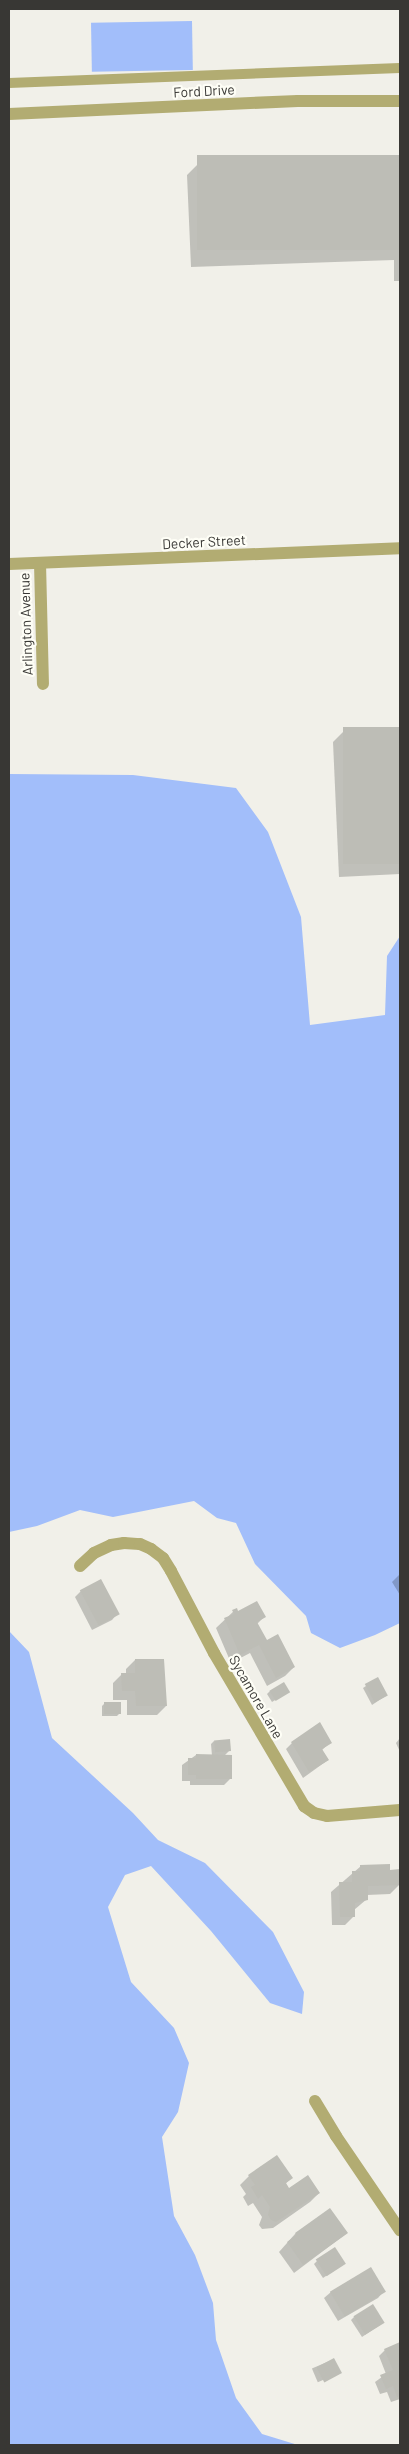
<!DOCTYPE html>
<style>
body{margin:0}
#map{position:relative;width:409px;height:2454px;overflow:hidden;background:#f1f0e9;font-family:Barlow,sans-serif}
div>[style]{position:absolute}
.water>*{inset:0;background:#a2befa;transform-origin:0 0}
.shadow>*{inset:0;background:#0003;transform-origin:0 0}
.building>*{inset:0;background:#bdbdb6;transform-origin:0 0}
.service>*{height:10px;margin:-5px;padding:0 5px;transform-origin:5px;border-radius:5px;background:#b2ac72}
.minor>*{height:12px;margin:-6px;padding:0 6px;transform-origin:6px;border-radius:6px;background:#b2ac72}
span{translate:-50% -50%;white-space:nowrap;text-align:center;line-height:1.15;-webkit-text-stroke:4.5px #fefef6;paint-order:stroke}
.street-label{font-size:14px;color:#383734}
.frame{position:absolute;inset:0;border:10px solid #383734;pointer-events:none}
</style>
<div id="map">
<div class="water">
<i style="left:192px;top:21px;width:49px;height:101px;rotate:89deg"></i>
<i style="clip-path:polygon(9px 774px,133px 775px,236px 788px,268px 832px,301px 917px,310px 1025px,385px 1015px,387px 956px,400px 936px,400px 1623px,375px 1635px,340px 1648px,311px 1633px,306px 1616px,255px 1564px,236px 1523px,217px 1518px,194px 1501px,113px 1517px,80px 1510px,37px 1526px,9px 1532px)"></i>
<i style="clip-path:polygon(9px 1631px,29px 1652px,52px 1738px,133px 1813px,158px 1840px,205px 1863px,273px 1932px,304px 1992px,302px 2014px,270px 2003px,211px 1931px,151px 1866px,125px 1875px,108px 1907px,131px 1982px,174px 2028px,189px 2063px,178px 2112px,162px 2137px,174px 2216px,195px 2255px,213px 2303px,216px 2340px,236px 2398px,262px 2434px,298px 2445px,9px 2445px)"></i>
</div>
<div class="shadow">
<i style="clip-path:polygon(400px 156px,400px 281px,394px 281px,394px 260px,191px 267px,187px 175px,198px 164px)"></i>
<i style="clip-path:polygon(400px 728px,400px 874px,339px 877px,333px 742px,344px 731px)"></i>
<i style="clip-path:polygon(400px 1574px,400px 1595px,392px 1582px)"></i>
<i style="clip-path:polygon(81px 1591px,118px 1613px,112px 1620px,92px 1630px,75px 1597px)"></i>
<i style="clip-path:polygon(236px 1609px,238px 1612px,264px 1617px,257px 1624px,266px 1641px,294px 1667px,285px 1676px,267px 1686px,250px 1653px,231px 1663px,216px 1628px)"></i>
<i style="clip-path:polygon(135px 1660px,166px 1706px,157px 1715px,127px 1715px,127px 1700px,113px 1700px,113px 1683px,122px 1674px,126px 1674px,126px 1669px)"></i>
<i style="clip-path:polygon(366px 1686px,387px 1695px,372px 1705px,363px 1688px)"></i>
<i style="clip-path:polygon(270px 1691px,288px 1692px,272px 1702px,267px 1694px)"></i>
<i style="clip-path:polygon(105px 1703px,120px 1713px,117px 1716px,102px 1716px,102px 1706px)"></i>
<i style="clip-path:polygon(400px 1738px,400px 1752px,396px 1743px)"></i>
<i style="clip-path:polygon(214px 1741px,230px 1750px,224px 1756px,230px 1779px,224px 1785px,190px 1785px,190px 1781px,182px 1781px,182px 1765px,196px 1755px,212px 1756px,211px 1744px)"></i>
<i style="clip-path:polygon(331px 1742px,322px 1750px,328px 1760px,303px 1778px,286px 1749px,292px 1743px)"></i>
<i style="clip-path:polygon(361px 1866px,389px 1871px,399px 1885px,390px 1894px,367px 1895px,367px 1899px,354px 1910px,354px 1916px,345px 1925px,332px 1925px,331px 1892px)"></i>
<i style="clip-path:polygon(249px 2176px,291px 2178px,285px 2184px,289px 2189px,319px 2193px,310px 2202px,273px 2228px,262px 2229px,259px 2225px,262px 2217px,253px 2203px,248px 2206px,243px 2197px,246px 2194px,240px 2185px)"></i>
<i style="clip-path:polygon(347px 2233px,294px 2273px,279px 2252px,295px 2234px)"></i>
<i style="clip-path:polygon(317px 2261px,341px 2266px,323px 2278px,314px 2264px)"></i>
<i style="clip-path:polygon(371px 2269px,384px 2291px,378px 2298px,338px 2321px,324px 2298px,331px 2292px)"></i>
<i style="clip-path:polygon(354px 2317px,380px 2325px,362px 2337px,351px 2320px)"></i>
<i style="clip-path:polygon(400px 2343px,400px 2399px,391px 2402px,387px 2392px,380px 2394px,375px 2382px,386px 2374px,379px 2356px,385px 2350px)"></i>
<i style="left:334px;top:2359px;width:15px;height:24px;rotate:67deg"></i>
</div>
<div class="building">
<i style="left:400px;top:155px;width:95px;height:203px;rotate:90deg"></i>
<i style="left:400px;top:727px;width:137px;height:57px;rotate:90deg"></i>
<i style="left:101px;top:1579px;width:40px;height:24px;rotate:62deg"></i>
<i style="clip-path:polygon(257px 1601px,266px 1617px,257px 1622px,267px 1640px,278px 1634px,295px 1667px,276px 1678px,259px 1645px,240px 1655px,224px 1618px,234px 1614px,232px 1610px,237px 1608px,238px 1611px)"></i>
<i style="clip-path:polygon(135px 1659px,164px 1659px,167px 1706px,136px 1706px,135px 1691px,122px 1691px,121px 1673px,135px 1673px)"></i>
<i style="left:378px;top:1677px;width:21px;height:15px;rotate:62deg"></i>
<i style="left:284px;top:1682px;width:12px;height:17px;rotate:59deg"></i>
<i style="left:104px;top:1702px;width:17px;height:12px"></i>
<i style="clip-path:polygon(320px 1722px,332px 1743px,322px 1749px,329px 1760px,309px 1772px,291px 1742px)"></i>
<i style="left:230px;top:1739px;width:12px;height:16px;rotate:85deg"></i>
<i style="clip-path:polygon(196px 1754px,232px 1755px,232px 1779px,196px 1779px,196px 1775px,188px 1775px,188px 1758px,196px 1758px)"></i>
<i style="clip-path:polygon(390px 1864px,390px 1870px,400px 1869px,400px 1885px,368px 1886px,368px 1900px,355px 1903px,355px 1917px,340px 1917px,339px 1882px,352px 1882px,352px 1871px,360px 1871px,360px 1865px)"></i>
<i style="clip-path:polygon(277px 2155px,293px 2178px,286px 2183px,289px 2188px,308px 2175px,320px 2193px,276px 2222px,271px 2220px,268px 2215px,270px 2207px,262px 2195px,258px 2199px,251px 2187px,255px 2185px,248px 2175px)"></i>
<i style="clip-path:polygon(330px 2208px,348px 2233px,303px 2265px,287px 2242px,296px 2235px,295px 2233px)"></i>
<i style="left:335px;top:2247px;width:20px;height:23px;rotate:57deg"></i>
<i style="left:371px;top:2267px;width:29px;height:48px;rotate:59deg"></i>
<i style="left:373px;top:2304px;width:22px;height:23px;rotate:58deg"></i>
<i style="clip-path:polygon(400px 2342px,400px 2396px,397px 2397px,393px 2386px,386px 2389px,380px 2375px,393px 2370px,384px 2349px)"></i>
<i style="left:334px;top:2358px;width:17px;height:20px;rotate:62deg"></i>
</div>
<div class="service">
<i style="left:9px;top:83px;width:391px;rotate:-2.2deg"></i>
</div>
<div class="minor">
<i style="left:9px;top:114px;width:289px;rotate:-2.6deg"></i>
<i style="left:298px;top:101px;width:102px"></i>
<i style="left:40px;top:563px;width:121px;rotate:88.6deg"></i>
<i style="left:9px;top:564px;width:391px;rotate:-2.3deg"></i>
<i style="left:80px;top:1566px;width:19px;rotate:-43deg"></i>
<i style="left:94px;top:1553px;width:19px;rotate:-25deg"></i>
<i style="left:111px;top:1545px;width:13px;rotate:-9deg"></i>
<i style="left:124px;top:1543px;width:16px;rotate:4deg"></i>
<i style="left:140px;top:1544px;width:12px;rotate:24deg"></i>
<i style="left:151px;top:1549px;width:15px;rotate:37deg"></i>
<i style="left:163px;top:1558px;width:15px;rotate:58deg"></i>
<i style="left:171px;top:1571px;width:93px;rotate:62.3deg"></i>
<i style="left:214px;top:1653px;width:178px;rotate:59.5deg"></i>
<i style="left:304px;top:1806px;width:12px;rotate:35deg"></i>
<i style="left:314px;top:1813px;width:13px;rotate:13deg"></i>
<i style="left:327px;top:1816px;width:73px;rotate:-4.7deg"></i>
<i style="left:315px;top:2101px;width:41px;rotate:59deg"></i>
<i style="left:336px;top:2136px;width:114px;rotate:55.8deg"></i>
</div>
<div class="street-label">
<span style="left:204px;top:91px;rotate:-3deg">Ford Drive</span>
<span style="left:204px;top:542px;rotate:-3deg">Decker Street</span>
<span style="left:26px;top:624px;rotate:-92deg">Arlington Avenue</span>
<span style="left:256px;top:1697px;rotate:60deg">Sycamore Lane</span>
</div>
<div class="frame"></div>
</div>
